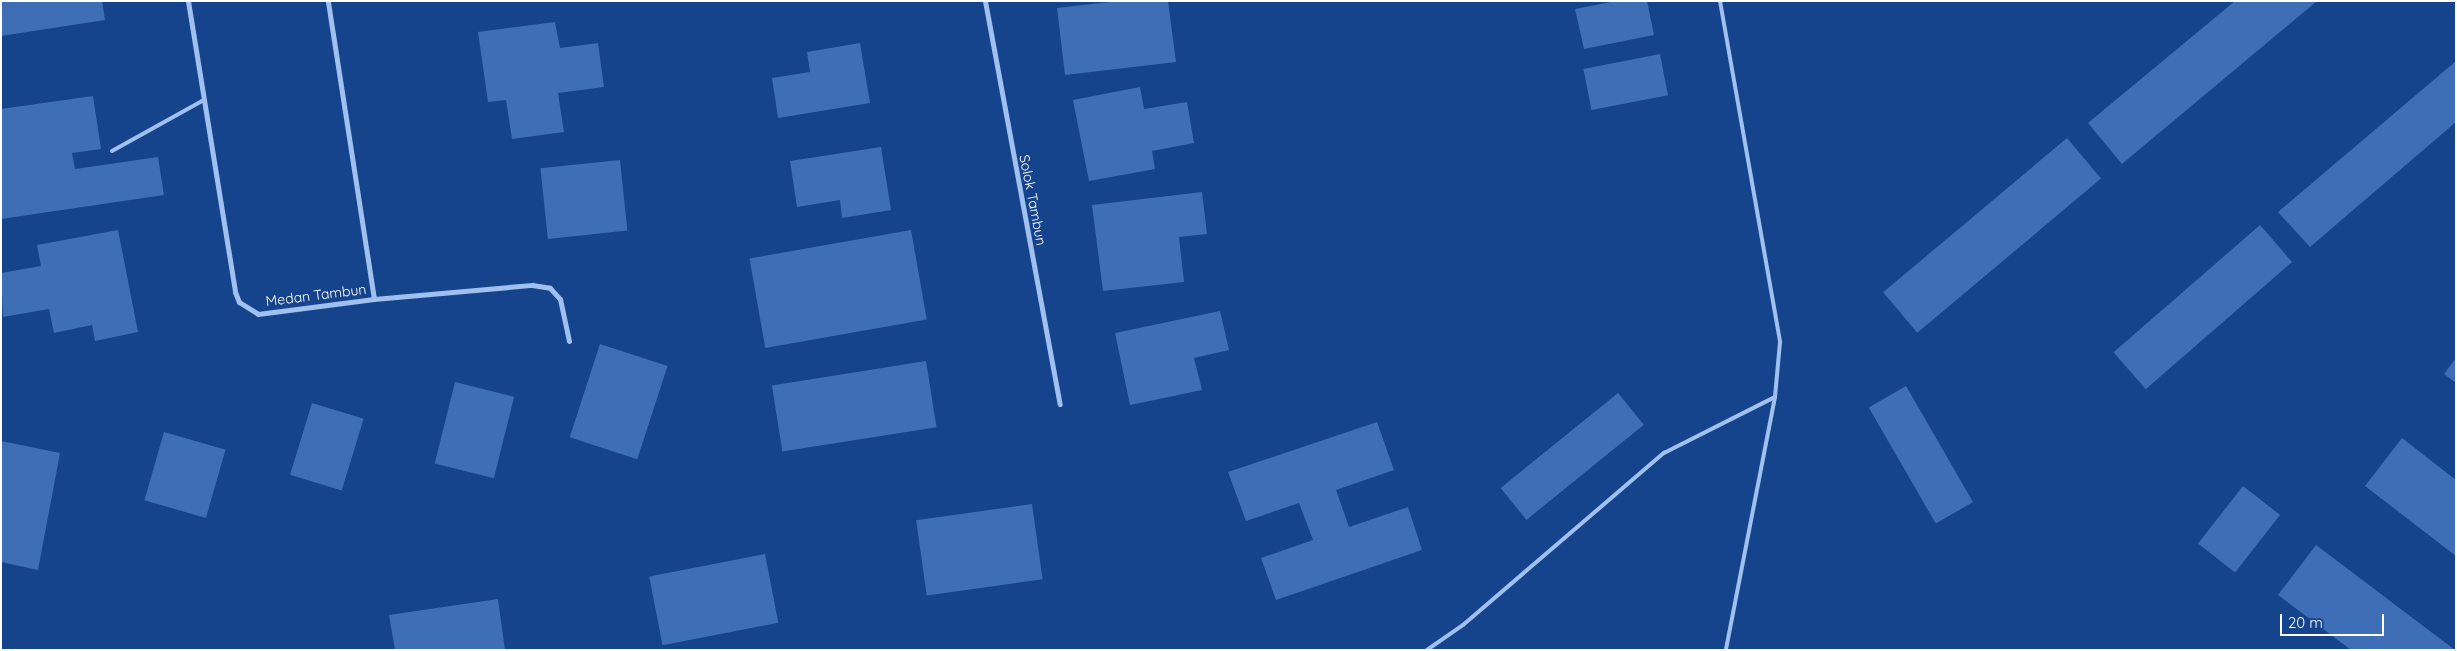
<!DOCTYPE html>
<style>
body{margin:0}
#map{position:relative;width:2457px;height:651px;overflow:hidden;background:#15448d;font-family:Quicksand,sans-serif}
div>[style]{position:absolute}
.building>*{inset:0;background:#3d6eb6;transform-origin:0 0}
.lane>*{height:4px;margin:-2px;padding:0 2px;transform-origin:2px;border-radius:2px;background:#a0c0f0}
.street>*{height:5px;margin:-2.5px;padding:0 2.5px;transform-origin:2.5px;border-radius:2.5px;background:#a0c0f0}
span{translate:-50% -50%;white-space:nowrap;text-align:center;line-height:1.15;-webkit-text-stroke:4px #15448d;paint-order:stroke}
.street-label{font-size:14px;color:#fff}
.frame{position:absolute;inset:0;border:2px solid #fff;pointer-events:none}
.scale{position:absolute;left:2280px;top:614px;width:104px;height:22px;box-sizing:border-box;border:2px solid #fff;border-top:0;padding-left:6px;font-size:15px;line-height:18px;white-space:nowrap;color:#fff;-webkit-text-stroke:4px #15448d;paint-order:stroke}
</style>
<div id="map">
<div class="building">
<i style="clip-path:polygon(1px 1px,102px 1px,105px 20px,1px 36px)"></i>
<i style="clip-path:polygon(1118px 1px,1168px 1px,1176px 62px,1065px 75px,1057px 8px)"></i>
<i style="clip-path:polygon(1616px 1px,1647px 1px,1654px 35px,1584px 49px,1575px 9px)"></i>
<i style="clip-path:polygon(2235px 1px,2317px 1px,2122px 164px,2088px 123px)"></i>
<i style="clip-path:polygon(555px 22px,560px 48px,598px 43px,604px 87px,558px 93px,564px 132px,512px 139px,506px 100px,488px 102px,478px 32px)"></i>
<i style="clip-path:polygon(860px 43px,870px 103px,778px 118px,772px 78px,810px 72px,807px 52px)"></i>
<i style="left:1660px;top:54px;width:42px;height:78px;rotate:79deg"></i>
<i style="clip-path:polygon(2456px 61px,2456px 122px,2310px 247px,2278px 212px)"></i>
<i style="clip-path:polygon(1140px 87px,1144px 109px,1187px 102px,1194px 143px,1152px 151px,1155px 169px,1089px 181px,1073px 100px)"></i>
<i style="clip-path:polygon(93px 96px,101px 149px,72px 153px,75px 169px,158px 157px,164px 195px,1px 219px,1px 109px)"></i>
<i style="left:2067px;top:138px;width:53px;height:240px;rotate:50deg"></i>
<i style="clip-path:polygon(881px 147px,891px 210px,842px 218px,840px 200px,797px 207px,790px 161px)"></i>
<i style="left:620px;top:160px;width:71px;height:80px;rotate:84deg"></i>
<i style="clip-path:polygon(1202px 192px,1207px 234px,1179px 237px,1184px 282px,1103px 291px,1092px 205px)"></i>
<i style="left:2260px;top:225px;width:49px;height:194px;rotate:49deg"></i>
<i style="clip-path:polygon(118px 230px,138px 332px,95px 341px,92px 325px,54px 333px,49px 309px,3px 317px,1px 273px,41px 266px,37px 245px)"></i>
<i style="left:911px;top:230px;width:91px;height:164px;rotate:80deg"></i>
<i style="clip-path:polygon(1220px 311px,1229px 350px,1194px 358px,1202px 390px,1130px 405px,1115px 333px)"></i>
<i style="left:600px;top:344px;width:71px;height:98px;rotate:18deg"></i>
<i style="clip-path:polygon(2456px 358px,2456px 383px,2444px 374px)"></i>
<i style="left:926px;top:361px;width:67px;height:156px;rotate:81deg"></i>
<i style="left:455px;top:382px;width:61px;height:84px;rotate:14deg"></i>
<i style="left:1906px;top:386px;width:134px;height:43px;rotate:60deg"></i>
<i style="left:1618px;top:393px;width:41px;height:151px;rotate:51deg"></i>
<i style="left:312px;top:403px;width:54px;height:75px;rotate:17deg"></i>
<i style="clip-path:polygon(1377px 422px,1394px 470px,1336px 490px,1349px 527px,1408px 507px,1422px 550px,1276px 600px,1261px 558px,1313px 540px,1299px 503px,1246px 521px,1228px 472px)"></i>
<i style="left:164px;top:432px;width:64px;height:71px;rotate:16deg"></i>
<i style="clip-path:polygon(2402px 438px,2456px 480px,2456px 556px,2365px 486px)"></i>
<i style="clip-path:polygon(1px 441px,60px 453px,38px 570px,1px 562px)"></i>
<i style="left:2243px;top:486px;width:47px;height:73px;rotate:38deg"></i>
<i style="left:1032px;top:504px;width:76px;height:117px;rotate:82deg"></i>
<i style="clip-path:polygon(2316px 545px,2455px 650px,2351px 650px,2278px 595px)"></i>
<i style="left:765px;top:554px;width:70px;height:118px;rotate:79deg"></i>
<i style="clip-path:polygon(498px 599px,505px 650px,395px 650px,389px 615px)"></i>
</div>
<div class="lane">
<i style="left:1720px;top:1px;width:346px;rotate:80deg"></i>
<i style="left:1780px;top:342px;width:55px;rotate:95.2deg"></i>
<i style="left:1775px;top:397px;width:258px;rotate:101deg"></i>
<i style="left:112px;top:151px;width:105px;rotate:-29deg"></i>
<i style="left:1427px;top:650px;width:44px;rotate:-34.8deg"></i>
<i style="left:1463px;top:625px;width:265px;rotate:-40.6deg"></i>
<i style="left:1664px;top:453px;width:124px;rotate:-26.8deg"></i>
</div>
<div class="street">
<i style="left:188px;top:1px;width:295px;rotate:80.8deg"></i>
<i style="left:235px;top:292px;width:11px;rotate:68deg"></i>
<i style="left:239px;top:302px;width:22px;rotate:32deg"></i>
<i style="left:258px;top:314px;width:117px;rotate:-7.4deg"></i>
<i style="left:374px;top:299px;width:302px;rotate:-98.8deg"></i>
<i style="left:985px;top:1px;width:410px;rotate:79.5deg"></i>
<i style="left:374px;top:299px;width:159px;rotate:-5.1deg"></i>
<i style="left:532px;top:285px;width:18px;rotate:9deg"></i>
<i style="left:550px;top:288px;width:15px;rotate:48deg"></i>
<i style="left:560px;top:299px;width:43px;rotate:77.9deg"></i>
</div>
<div class="street-label">
<span style="left:1033px;top:200px;rotate:79deg">Solok Tambun</span>
<span style="left:316px;top:295px;rotate:-7deg">Medan Tambun</span>
</div>
<div class="frame"></div>
<div class="scale">20 m</div>
</div>
